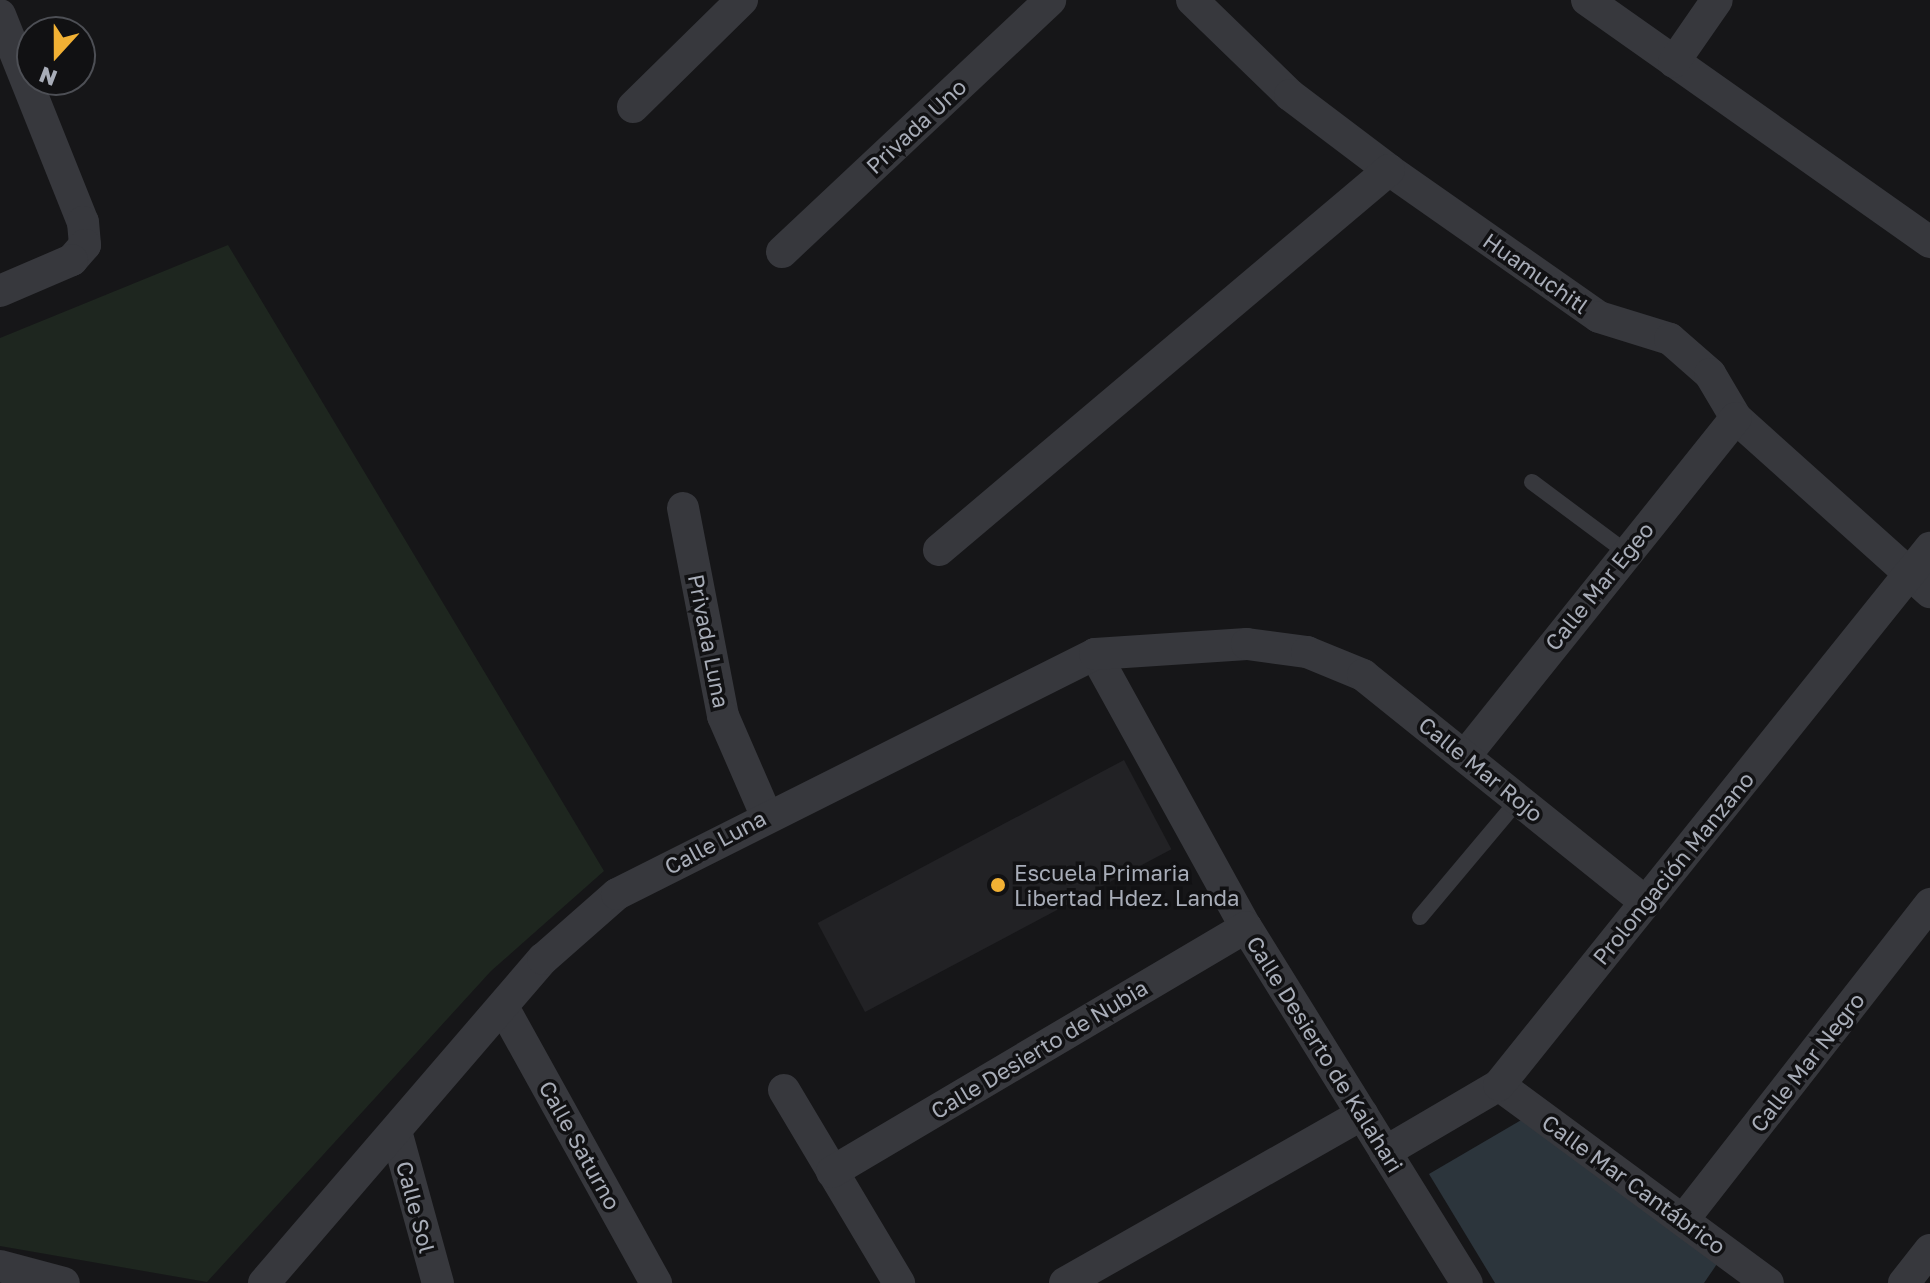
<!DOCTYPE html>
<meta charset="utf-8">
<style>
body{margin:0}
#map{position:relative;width:1930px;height:1283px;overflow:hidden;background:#161618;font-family:"Golos Text",sans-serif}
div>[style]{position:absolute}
.built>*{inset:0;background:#222225;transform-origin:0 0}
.green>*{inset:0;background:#1e261f}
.water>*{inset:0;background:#2c353c}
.lane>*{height:16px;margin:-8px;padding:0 8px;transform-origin:8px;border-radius:8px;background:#37383d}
.street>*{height:32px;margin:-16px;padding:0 16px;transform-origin:16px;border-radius:16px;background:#37383d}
.dots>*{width:22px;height:22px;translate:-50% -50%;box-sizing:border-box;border:4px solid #111113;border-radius:50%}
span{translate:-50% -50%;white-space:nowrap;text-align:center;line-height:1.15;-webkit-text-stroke:7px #111113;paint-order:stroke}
.street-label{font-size:22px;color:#a8adb8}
.poi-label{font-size:22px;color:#a8adb8}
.left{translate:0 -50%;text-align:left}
.north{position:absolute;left:16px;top:16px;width:80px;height:80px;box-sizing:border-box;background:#111113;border:2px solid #4d4f55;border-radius:50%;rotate:201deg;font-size:22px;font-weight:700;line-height:32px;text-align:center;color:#a8adb8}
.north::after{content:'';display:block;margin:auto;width:28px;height:36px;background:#f2b134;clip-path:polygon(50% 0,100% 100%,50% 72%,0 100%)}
</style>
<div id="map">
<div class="built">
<i style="left:1124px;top:760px;width:101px;height:347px;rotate:62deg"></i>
</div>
<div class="green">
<i style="clip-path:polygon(228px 245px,604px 871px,491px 971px,207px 1282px,0 1246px,0 338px)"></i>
</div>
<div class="water">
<i style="clip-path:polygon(1528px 1116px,1719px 1261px,1704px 1283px,1495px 1283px,1429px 1174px)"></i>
</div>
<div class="lane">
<i style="left:1532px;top:482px;width:117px;rotate:36.7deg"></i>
<i style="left:1420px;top:917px;width:154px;rotate:-50deg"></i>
</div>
<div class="street">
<i style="left:1192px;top:0;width:136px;rotate:44.1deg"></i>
<i style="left:1290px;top:95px;width:124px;rotate:37.1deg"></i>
<i style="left:1389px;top:170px;width:256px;rotate:35deg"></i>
<i style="left:1599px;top:317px;width:74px;rotate:17.2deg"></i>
<i style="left:1670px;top:339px;width:53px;rotate:41.2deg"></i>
<i style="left:1710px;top:374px;width:51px;rotate:59.4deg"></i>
<i style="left:1736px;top:418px;width:261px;rotate:41.9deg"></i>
<i style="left:1587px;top:0;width:420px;rotate:35.2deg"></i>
<i style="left:0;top:15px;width:223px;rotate:68.2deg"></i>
<i style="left:83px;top:222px;width:23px;rotate:85deg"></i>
<i style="left:85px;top:245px;width:20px;rotate:131deg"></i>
<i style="left:72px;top:260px;width:78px;rotate:156.7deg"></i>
<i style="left:1674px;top:62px;width:75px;rotate:-55.3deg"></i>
<i style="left:633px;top:107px;width:153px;rotate:-44.5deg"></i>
<i style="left:782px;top:252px;width:368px;rotate:-43.2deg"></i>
<i style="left:683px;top:508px;width:212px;rotate:79.1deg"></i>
<i style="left:723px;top:716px;width:108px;rotate:66.5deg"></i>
<i style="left:939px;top:550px;width:589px;rotate:-40.18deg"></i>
<i style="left:1095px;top:654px;width:312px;rotate:61.1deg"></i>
<i style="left:1246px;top:927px;width:419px;rotate:58.2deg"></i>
<i style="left:1465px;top:756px;width:433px;rotate:-51.3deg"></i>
<i style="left:503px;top:1007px;width:316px;rotate:61deg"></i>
<i style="left:1499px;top:1085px;width:334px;rotate:36.4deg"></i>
<i style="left:784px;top:1090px;width:225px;rotate:59.2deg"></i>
<i style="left:396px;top:1131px;width:158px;rotate:74.6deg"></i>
<i style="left:1385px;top:1152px;width:132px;rotate:-30.4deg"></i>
<i style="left:1499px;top:1085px;width:689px;rotate:-51.25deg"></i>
<i style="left:832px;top:1172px;width:481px;rotate:-30.6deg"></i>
<i style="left:1684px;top:1219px;width:400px;rotate:-52deg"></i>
<i style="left:0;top:1266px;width:66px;rotate:14.9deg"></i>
<i style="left:264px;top:1283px;width:428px;rotate:-49.3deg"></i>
<i style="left:543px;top:959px;width:98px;rotate:-41.3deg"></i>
<i style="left:617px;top:894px;width:535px;rotate:-26.66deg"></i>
<i style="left:1095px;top:654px;width:152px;rotate:-3.8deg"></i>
<i style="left:1247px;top:644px;width:61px;rotate:7.6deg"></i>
<i style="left:1307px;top:652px;width:61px;rotate:22.3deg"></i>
<i style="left:1363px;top:675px;width:362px;rotate:38.8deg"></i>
<i style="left:1065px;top:1283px;width:342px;rotate:-29.6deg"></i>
<i style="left:1904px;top:1283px;width:42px;rotate:-51.8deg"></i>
</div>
<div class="dots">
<i style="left:998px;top:885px;background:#f2b134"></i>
</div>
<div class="street-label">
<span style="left:916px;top:126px;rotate:-43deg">Privada Uno</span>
<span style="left:1536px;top:273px;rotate:35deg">Huamuchitl</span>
<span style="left:1599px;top:586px;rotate:-51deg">Calle Mar Egeo</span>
<span style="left:709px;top:641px;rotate:79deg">Privada Luna</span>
<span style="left:1481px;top:769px;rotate:39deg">Calle Mar Rojo</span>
<span style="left:715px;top:842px;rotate:-28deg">Calle Luna</span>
<span style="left:1673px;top:868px;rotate:-51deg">Prolongación Manzano</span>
<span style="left:1039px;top:1049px;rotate:-31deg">Calle Desierto de Nubia</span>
<span style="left:1325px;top:1054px;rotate:58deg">Calle Desierto de Kalahari</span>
<span style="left:1807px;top:1062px;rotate:-52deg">Calle Mar Negro</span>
<span style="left:580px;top:1145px;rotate:61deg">Calle Saturno</span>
<span style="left:1634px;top:1184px;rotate:36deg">Calle Mar Cantábrico</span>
<span style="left:416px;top:1207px;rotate:75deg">Calle Sol</span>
</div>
<div class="poi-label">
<span class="left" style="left:1014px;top:885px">Escuela Primaria<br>Libertad Hdez. Landa</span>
</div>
<div class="north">N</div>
</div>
